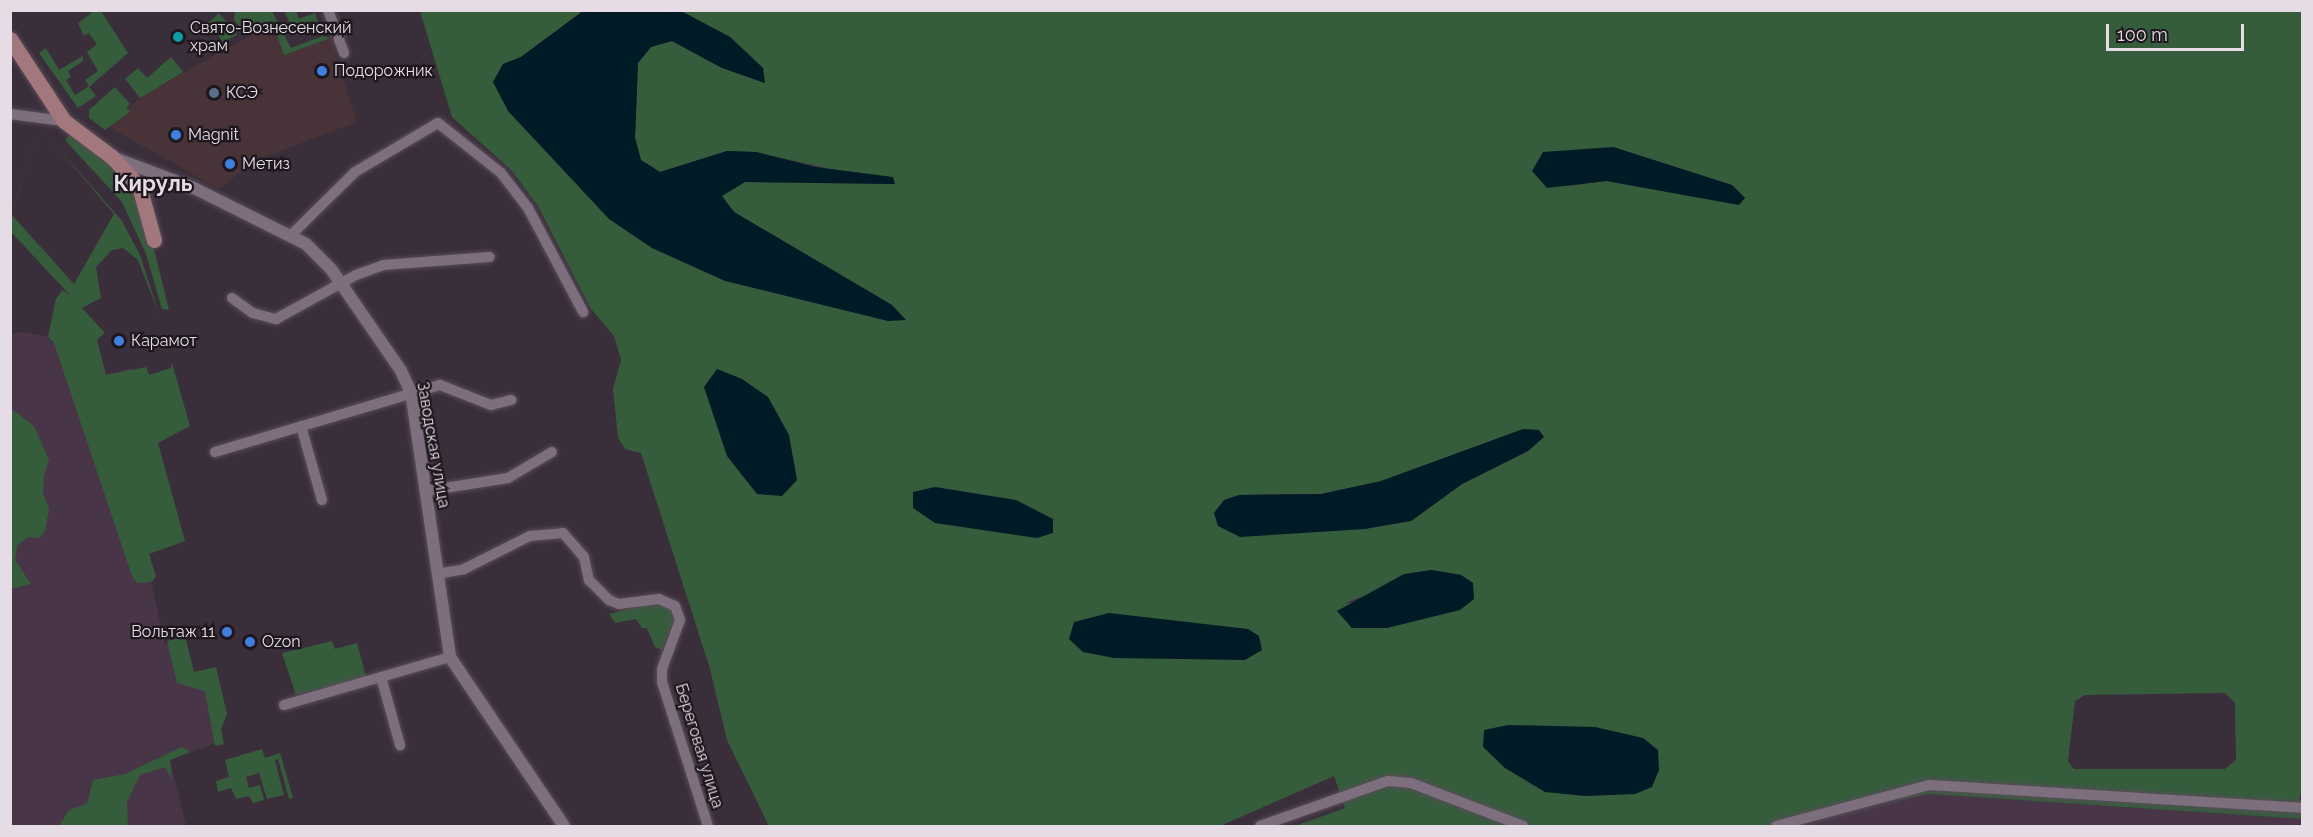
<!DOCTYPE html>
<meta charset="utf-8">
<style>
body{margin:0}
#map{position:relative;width:2313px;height:837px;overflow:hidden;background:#3b2e3b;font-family:Raleway,sans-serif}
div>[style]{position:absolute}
.commercial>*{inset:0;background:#483438}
.built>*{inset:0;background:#483648}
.green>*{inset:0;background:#355d3c}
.water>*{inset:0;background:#001a26}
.roads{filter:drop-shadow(0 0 2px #594d59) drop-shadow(0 0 2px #594d59)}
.minor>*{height:10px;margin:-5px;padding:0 5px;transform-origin:5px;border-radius:5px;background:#7d6f7e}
.tertiary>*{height:12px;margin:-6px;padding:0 6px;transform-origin:6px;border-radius:6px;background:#7d6f7e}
.secondary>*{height:15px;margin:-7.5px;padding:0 7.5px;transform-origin:7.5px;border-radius:7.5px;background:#a3787d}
.dots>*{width:16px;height:16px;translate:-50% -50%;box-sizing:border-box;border:3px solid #1e181e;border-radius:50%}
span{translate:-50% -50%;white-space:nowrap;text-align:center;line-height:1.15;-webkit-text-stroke:4.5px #1e181e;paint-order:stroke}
.poi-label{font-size:16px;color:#e5dce5}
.left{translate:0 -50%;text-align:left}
.right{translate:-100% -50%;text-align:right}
.street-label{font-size:16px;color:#e5dce5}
.district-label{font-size:22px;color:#e5dce5;font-weight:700}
.frame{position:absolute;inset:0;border:12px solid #e5dce5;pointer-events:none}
.scale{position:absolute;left:2106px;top:24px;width:138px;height:27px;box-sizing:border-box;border:3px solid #e5dce5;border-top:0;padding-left:8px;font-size:18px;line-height:21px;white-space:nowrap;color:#e5dce5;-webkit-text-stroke:4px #1e181e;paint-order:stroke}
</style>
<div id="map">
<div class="commercial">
<i style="clip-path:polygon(272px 24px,286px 54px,330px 38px,357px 122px,256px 160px,219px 189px,106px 125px,151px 90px)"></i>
</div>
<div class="built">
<i style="clip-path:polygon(25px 332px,48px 337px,51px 343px,97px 339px,106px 375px,131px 368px,115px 445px,156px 577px,151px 582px,165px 644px,171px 643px,180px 683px,207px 688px,216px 743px,170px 760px,186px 826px,11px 826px,10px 334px)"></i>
<i style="clip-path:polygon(1928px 794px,2302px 819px,2302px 826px,1790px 826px,1810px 818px)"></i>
</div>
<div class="green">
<i style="clip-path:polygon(101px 11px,128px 53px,89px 87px,96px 96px,78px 108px,39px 53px,46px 48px,59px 70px,83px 56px,83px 61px,68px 71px,71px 77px,66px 80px,75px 95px,89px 86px,85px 80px,98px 71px,87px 52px,97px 44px,89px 33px,84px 36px,78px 23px,94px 11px)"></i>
<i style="clip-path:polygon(235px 11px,272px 11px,291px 48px,323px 36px,330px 38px,284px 55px,272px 21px,245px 34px,234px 20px)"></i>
<i style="clip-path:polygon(284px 11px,296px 11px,299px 19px,315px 13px,319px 26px,296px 35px)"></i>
<i style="clip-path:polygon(evenodd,420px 11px,583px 11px,521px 57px,503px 64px,493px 82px,892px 305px,734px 212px,721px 195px,745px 182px,895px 184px,755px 152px,727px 151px,660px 172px,641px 160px,635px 138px,638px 63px,651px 46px,672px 41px,722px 68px,763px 68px,730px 37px,681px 11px,2302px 11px,2302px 788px,2299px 800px,2302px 800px,2302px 819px,1928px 794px,1810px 818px,1790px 826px,1295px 826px,1345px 808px,1334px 776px,1220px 826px,769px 826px,727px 740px,710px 669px,641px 453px,625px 449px,618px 437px,613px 389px,621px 360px,614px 336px,591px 309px,538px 206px,511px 170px,452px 117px,420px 11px,1613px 147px,1732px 185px,1745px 198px,1606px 181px,1568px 186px,1613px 147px,420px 11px,1528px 451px,1462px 484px,1411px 521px,1239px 495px,1321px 494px,1528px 451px,420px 11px,1431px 570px,1461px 575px,1473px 583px,1343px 604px,1431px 570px,420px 11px,2225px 693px,2235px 703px,2236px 760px,2225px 769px,2074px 769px,2068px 761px,2075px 701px,2085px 695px,2225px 693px)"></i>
<i style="clip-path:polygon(219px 13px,237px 35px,223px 42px,208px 23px)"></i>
<i style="clip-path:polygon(171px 57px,183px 72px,140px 98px,125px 79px,138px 68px,147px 78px)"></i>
<i style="clip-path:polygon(115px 87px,130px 104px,126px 108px,130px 112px,105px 130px,89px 118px,89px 110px)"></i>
<i style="clip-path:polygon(39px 131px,11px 214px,74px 284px,114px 214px,46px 134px,122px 221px,140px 255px,159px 314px,138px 260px,123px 248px,112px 250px,96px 267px,101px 298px,82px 308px,105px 333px,97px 340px,106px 375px,146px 367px,149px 375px,171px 368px,172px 363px,190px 426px,158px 443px,185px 541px,149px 554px,156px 577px,151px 582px,137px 583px,132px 576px,54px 343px,48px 337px,56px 299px,62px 290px,70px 295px,11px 232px,11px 213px)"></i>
<i style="clip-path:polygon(73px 132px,129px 180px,152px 241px,169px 310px,162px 309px,146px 254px,122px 202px,65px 140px)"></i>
<i style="clip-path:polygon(10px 408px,34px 426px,49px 460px,44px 475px,43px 493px,49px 509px,45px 531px,39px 538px,28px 537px,17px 546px,15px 560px,31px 584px,11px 589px)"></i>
<i style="clip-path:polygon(654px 603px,672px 608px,676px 615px,662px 650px,655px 647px,647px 628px,642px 628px,636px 619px,615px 623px,609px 614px)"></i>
<i style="clip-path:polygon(185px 636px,194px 672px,216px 667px,227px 714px,221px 729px,224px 744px,215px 746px,205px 691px,177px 683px,167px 641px)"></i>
<i style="clip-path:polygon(332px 641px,335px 649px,357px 643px,366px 677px,296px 695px,282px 653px)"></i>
<i style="clip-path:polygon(182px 747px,190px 752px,170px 760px,172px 780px,165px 767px,140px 775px,127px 802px,128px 826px,59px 826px,69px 810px,87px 804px,93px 780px,125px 774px)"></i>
<i style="clip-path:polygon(262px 749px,265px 758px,280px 753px,293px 798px,289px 799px,278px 759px,275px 760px,284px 795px,267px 799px,259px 773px,246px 777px,249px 788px,260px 785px,264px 800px,253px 803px,249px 796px,236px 799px,231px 788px,218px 792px,216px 781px,229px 777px,225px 760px)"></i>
</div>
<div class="water">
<i style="clip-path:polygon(583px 11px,681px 11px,730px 37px,763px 68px,765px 83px,722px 68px,672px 41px,651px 47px,638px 63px,635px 138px,641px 160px,660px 172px,727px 151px,756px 152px,815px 167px,893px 177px,895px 184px,745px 182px,722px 196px,734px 212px,892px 305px,906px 320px,888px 321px,725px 281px,652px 248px,609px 219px,508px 111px,493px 82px,503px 64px,521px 57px)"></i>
<i style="clip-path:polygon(1613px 147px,1732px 185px,1745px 198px,1739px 205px,1606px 181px,1547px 188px,1532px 171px,1543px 152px)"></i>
<i style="clip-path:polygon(717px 369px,742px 379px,768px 397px,789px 435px,797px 480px,782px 496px,757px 494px,727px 456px,704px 387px)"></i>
<i style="clip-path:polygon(1523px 429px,1539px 430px,1544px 437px,1528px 451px,1462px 484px,1411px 521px,1365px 529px,1240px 537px,1218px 526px,1214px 513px,1224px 500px,1239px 495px,1321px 494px,1381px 481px)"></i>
<i style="clip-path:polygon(935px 487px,1016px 500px,1053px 519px,1053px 533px,1037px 538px,935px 523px,913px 508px,913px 492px)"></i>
<i style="clip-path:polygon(1431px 570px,1461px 575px,1473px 583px,1474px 599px,1460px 610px,1387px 628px,1352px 628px,1337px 611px,1404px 574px)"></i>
<i style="clip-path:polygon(1109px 613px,1248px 629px,1259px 636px,1262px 650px,1245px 660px,1114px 658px,1083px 652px,1069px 639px,1074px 622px)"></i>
<i style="clip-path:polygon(1508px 725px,1595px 727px,1643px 738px,1658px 750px,1659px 770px,1652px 787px,1635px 794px,1585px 796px,1545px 792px,1505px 768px,1483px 747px,1484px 730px)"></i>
</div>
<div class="roads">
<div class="minor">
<i style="left:328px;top:10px;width:46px;rotate:69.6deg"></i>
<i style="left:10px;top:114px;width:54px;rotate:7.4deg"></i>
<i style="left:291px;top:235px;width:90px;rotate:-44.5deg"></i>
<i style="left:355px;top:172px;width:96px;rotate:-30.6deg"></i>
<i style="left:438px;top:123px;width:80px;rotate:38.4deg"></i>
<i style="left:501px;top:173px;width:44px;rotate:52.4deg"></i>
<i style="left:528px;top:208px;width:118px;rotate:62.1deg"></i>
<i style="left:232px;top:298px;width:26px;rotate:36deg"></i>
<i style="left:253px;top:313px;width:24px;rotate:15deg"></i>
<i style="left:276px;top:319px;width:91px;rotate:-28.8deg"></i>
<i style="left:356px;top:275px;width:29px;rotate:-20deg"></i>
<i style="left:383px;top:265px;width:107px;rotate:-4.3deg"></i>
<i style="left:301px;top:426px;width:77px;rotate:74.2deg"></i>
<i style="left:215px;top:452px;width:235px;rotate:-16.6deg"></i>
<i style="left:440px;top:385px;width:55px;rotate:21.4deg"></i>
<i style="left:491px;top:405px;width:21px;rotate:-14deg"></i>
<i style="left:426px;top:491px;width:83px;rotate:-9deg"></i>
<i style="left:508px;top:478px;width:51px;rotate:-30.6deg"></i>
<i style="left:437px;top:574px;width:27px;rotate:-10deg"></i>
<i style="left:464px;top:569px;width:74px;rotate:-26.6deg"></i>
<i style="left:530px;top:536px;width:33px;rotate:-5deg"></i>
<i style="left:563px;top:533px;width:32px;rotate:49deg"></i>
<i style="left:584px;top:557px;width:24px;rotate:78deg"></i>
<i style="left:589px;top:580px;width:28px;rotate:45deg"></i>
<i style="left:609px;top:600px;width:11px;rotate:22deg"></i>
<i style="left:619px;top:604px;width:40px;rotate:-7.1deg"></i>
<i style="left:659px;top:599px;width:17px;rotate:24deg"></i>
<i style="left:675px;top:606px;width:15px;rotate:70deg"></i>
<i style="left:680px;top:620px;width:52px;rotate:110.2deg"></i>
<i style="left:662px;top:669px;width:13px;rotate:90deg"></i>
<i style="left:662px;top:682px;width:151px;rotate:72.3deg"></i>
<i style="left:381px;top:677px;width:71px;rotate:74.4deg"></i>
<i style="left:284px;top:705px;width:173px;rotate:-16.1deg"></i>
<i style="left:1260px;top:826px;width:136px;rotate:-19.4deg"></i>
<i style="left:1388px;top:781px;width:23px;rotate:5deg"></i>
<i style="left:1411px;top:783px;width:120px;rotate:21deg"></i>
<i style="left:1776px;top:826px;width:158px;rotate:-15deg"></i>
<i style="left:1929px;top:785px;width:374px;rotate:3.5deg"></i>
</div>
<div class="tertiary">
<i style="left:112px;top:157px;width:88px;rotate:20.7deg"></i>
<i style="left:194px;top:188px;width:125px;rotate:26.6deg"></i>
<i style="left:306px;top:244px;width:35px;rotate:45deg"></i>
<i style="left:331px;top:269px;width:124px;rotate:55.5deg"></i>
<i style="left:401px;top:371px;width:23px;rotate:65deg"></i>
<i style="left:411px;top:392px;width:268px;rotate:81.6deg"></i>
<i style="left:450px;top:657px;width:204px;rotate:56deg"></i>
</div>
<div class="secondary">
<i style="left:10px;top:39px;width:98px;rotate:56.6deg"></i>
<i style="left:64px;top:121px;width:60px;rotate:36.9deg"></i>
<i style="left:112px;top:157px;width:40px;rotate:47deg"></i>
<i style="left:139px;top:186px;width:56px;rotate:74.5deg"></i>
</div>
</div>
<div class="dots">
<i style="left:178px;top:37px;background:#0f9aa8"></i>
<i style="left:322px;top:71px;background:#3f7fe0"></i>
<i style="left:214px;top:93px;background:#5c6f8a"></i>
<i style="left:176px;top:135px;background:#3f7fe0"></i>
<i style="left:230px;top:164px;background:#3f7fe0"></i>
<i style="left:119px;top:341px;background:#3f7fe0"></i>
<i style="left:227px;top:632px;background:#3f7fe0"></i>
<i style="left:250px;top:642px;background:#3f7fe0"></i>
</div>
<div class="poi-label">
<span class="left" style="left:190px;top:37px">Свято-Вознесенский<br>храм</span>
<span class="left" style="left:334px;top:71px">Подорожник</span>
<span class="left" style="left:226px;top:93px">КСЭ</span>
<span class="left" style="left:188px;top:135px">Magnit</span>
<span class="left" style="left:242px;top:164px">Метиз</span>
<span class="left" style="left:131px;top:341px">Карамот</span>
<span class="right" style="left:215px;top:632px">Вольтаж 11</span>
<span class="left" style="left:262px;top:642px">Ozon</span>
</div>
<div class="street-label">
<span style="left:433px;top:445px;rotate:80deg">Заводская улица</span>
<span style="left:699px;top:746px;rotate:73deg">Береговая улица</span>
</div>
<div class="district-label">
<span style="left:153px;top:184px">Кируль</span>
</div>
<div class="frame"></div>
<div class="scale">100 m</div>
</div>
